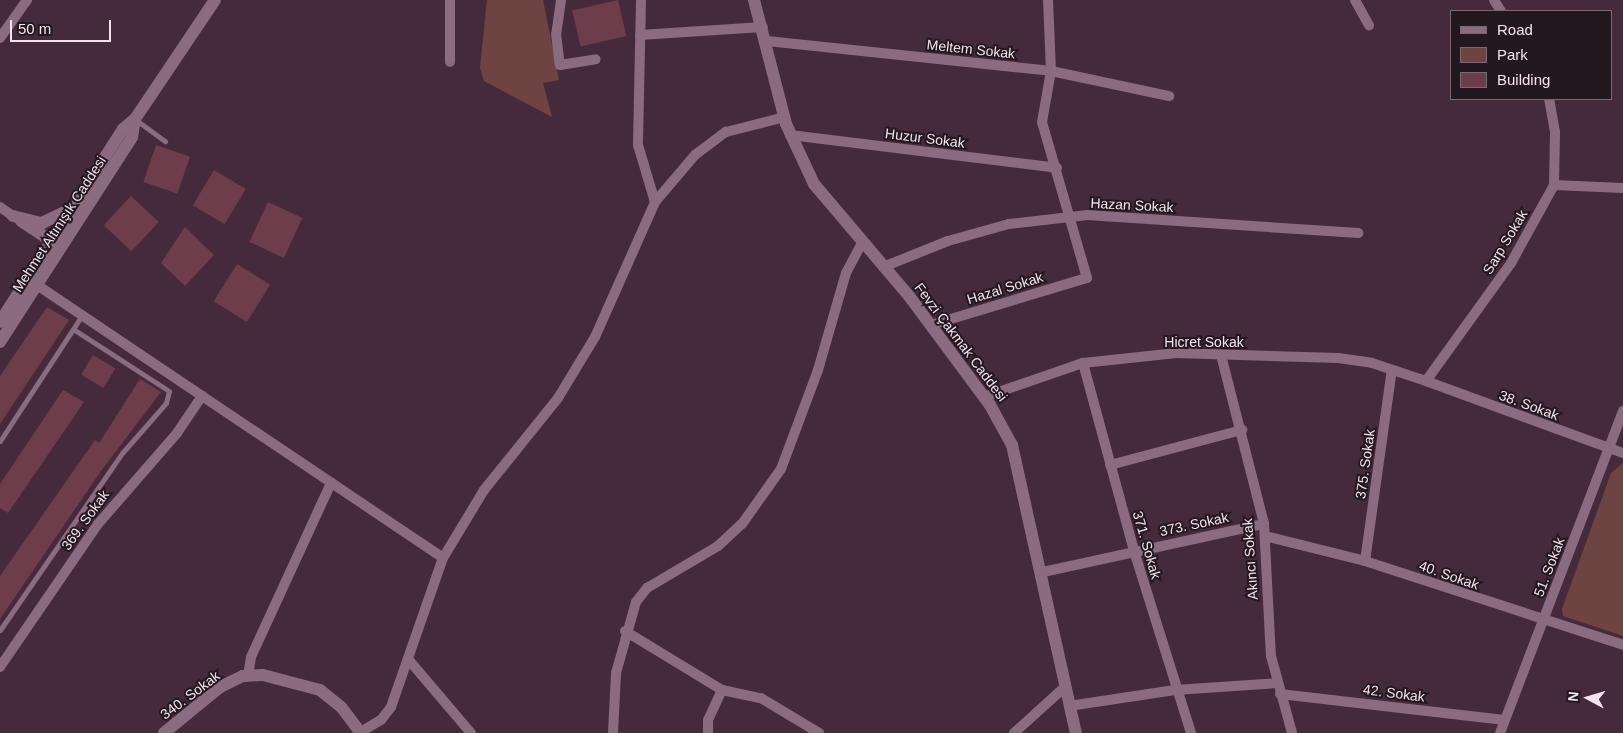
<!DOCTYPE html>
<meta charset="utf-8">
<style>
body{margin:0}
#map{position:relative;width:1623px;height:733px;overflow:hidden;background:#452a3c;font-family:Helvetica,sans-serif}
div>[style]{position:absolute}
.green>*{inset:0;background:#6d4442}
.building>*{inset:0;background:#6d3d4b;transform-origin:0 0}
.service>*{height:5px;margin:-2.5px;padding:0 2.5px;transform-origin:2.5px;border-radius:2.5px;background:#8a6b7f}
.minor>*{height:10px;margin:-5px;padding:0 5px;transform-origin:5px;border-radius:5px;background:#8a6b7f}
.tertiary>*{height:12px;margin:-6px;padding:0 6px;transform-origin:6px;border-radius:6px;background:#8a6b7f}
.secondary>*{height:12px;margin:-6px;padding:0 6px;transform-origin:6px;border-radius:6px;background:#8a6b7f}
span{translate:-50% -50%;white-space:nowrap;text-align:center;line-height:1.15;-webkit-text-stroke:4px #241820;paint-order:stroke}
.street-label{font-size:14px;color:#f5e2ee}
.legend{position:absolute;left:1450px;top:10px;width:162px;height:90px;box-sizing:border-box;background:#241820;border:1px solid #786972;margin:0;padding:6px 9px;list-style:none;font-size:15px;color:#f5e2ee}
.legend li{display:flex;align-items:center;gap:10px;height:25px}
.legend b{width:25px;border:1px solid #786972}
.north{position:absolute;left:1563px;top:673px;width:50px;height:50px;-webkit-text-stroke:4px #241820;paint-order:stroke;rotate:276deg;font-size:14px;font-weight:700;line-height:20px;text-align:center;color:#f5e2ee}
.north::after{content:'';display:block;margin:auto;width:18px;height:22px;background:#f5e2ee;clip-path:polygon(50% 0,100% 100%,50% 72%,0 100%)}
.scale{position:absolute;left:10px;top:20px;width:101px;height:22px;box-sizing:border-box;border:2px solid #f5e2ee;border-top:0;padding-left:6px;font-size:15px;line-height:18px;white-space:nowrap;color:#f5e2ee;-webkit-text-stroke:4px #241820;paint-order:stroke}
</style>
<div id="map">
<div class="green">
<i style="clip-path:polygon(487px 0,543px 0,559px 80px,543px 83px,552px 117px,484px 81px,480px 68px)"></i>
<i style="clip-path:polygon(1623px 463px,1623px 636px,1563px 616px,1562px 609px,1611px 473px)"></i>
</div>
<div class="building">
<i style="left:618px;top:0;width:37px;height:47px;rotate:77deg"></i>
<i style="left:156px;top:145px;width:36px;height:39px;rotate:19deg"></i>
<i style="left:214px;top:170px;width:37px;height:41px;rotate:31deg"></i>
<i style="left:131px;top:196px;width:38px;height:40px;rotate:43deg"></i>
<i style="left:268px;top:202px;width:38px;height:44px;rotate:25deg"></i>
<i style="clip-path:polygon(185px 227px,214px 255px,185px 286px,161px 263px)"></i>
<i style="left:237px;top:264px;width:39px;height:44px;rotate:32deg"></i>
<i style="clip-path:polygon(47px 307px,69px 320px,0 424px,0 376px)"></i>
<i style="left:93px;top:355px;width:26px;height:23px;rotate:31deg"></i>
<i style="clip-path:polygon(140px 379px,161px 392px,101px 471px,0 619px,0 576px,95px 440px,99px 443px)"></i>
<i style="clip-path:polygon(63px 390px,84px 402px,8px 513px,0 508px,0 484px)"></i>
</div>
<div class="service">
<i style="left:136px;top:120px;width:36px;rotate:36deg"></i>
<i style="left:0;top:441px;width:150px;rotate:-56.9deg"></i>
<i style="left:0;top:630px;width:216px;rotate:-55.4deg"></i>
<i style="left:123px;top:452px;width:65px;rotate:-48.7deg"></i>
<i style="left:166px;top:403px;width:12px;rotate:-76deg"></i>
<i style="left:169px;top:391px;width:114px;rotate:-147.1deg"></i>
</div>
<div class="minor">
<i style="left:561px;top:0;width:34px;rotate:98deg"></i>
<i style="left:556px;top:34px;width:31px;rotate:83deg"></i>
<i style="left:560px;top:65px;width:36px;rotate:-9deg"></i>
<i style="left:641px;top:0;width:145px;rotate:91.2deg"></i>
<i style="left:638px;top:145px;width:59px;rotate:73.4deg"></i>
<i style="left:1355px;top:0;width:29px;rotate:61deg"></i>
<i style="left:1494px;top:0;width:13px;rotate:58deg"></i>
<i style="left:640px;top:35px;width:123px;rotate:-3.7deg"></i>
<i style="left:0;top:38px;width:47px;rotate:-54.6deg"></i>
<i style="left:767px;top:41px;width:286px;rotate:6deg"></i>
<i style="left:1051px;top:71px;width:121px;rotate:12deg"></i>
<i style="left:450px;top:62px;width:62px;rotate:-90deg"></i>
<i style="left:790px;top:135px;width:269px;rotate:7deg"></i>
<i style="left:1554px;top:185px;width:69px;rotate:2.5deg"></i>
<i style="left:0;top:207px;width:16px;rotate:35deg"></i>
<i style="left:883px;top:267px;width:70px;rotate:-21.8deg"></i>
<i style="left:948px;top:241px;width:63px;rotate:-15.6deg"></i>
<i style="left:1009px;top:224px;width:79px;rotate:-6.6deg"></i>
<i style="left:1087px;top:215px;width:272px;rotate:3.8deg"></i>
<i style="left:37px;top:285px;width:489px;rotate:33.9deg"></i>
<i style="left:931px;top:325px;width:163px;rotate:-16.8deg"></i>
<i style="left:1087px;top:278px;width:162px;rotate:-106.1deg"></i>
<i style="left:1042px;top:122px;width:52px;rotate:-80deg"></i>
<i style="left:1051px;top:71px;width:71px;rotate:-92.4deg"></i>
<i style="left:1221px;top:355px;width:174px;rotate:75.7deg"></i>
<i style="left:1264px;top:524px;width:132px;rotate:87deg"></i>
<i style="left:1271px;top:656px;width:80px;rotate:74.7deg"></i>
<i style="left:1083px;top:363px;width:195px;rotate:74.8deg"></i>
<i style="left:1134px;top:551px;width:191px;rotate:72.6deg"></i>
<i style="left:1426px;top:381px;width:145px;rotate:-54.2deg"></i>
<i style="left:1511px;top:263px;width:89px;rotate:-61.1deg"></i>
<i style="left:1554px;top:185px;width:53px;rotate:-88.9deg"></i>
<i style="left:1555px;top:132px;width:34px;rotate:-100deg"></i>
<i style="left:984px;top:397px;width:105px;rotate:-19deg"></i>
<i style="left:1083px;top:363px;width:94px;rotate:-6.1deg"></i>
<i style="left:1176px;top:353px;width:162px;rotate:1.8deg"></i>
<i style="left:1338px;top:358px;width:34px;rotate:8deg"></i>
<i style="left:1372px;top:363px;width:57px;rotate:18.4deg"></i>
<i style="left:1426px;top:381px;width:210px;rotate:20.1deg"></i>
<i style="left:1110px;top:465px;width:137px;rotate:-14.9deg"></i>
<i style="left:1265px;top:536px;width:103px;rotate:14deg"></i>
<i style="left:1365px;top:561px;width:271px;rotate:18deg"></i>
<i style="left:1365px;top:561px;width:193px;rotate:-82deg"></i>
<i style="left:1043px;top:572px;width:226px;rotate:-12.3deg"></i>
<i style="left:625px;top:631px;width:114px;rotate:31.3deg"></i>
<i style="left:722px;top:690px;width:40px;rotate:12deg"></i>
<i style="left:761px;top:698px;width:68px;rotate:31.1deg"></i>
<i style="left:408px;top:659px;width:97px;rotate:49.6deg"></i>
<i style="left:0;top:667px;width:173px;rotate:-55.6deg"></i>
<i style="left:98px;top:524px;width:121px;rotate:-49deg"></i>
<i style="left:177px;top:433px;width:45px;rotate:-56deg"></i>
<i style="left:248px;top:676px;width:19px;rotate:-81deg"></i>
<i style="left:251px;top:657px;width:192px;rotate:-65.3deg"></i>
<i style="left:1280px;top:694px;width:226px;rotate:6.6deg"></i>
<i style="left:1069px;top:706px;width:107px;rotate:-8.6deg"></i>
<i style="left:1175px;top:690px;width:102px;rotate:-3.9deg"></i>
<i style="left:359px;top:733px;width:26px;rotate:-31deg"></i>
<i style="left:381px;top:720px;width:16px;rotate:-52deg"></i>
<i style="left:391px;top:707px;width:158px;rotate:-70.8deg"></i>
<i style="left:443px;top:558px;width:79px;rotate:-58.9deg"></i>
<i style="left:484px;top:490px;width:118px;rotate:-51.2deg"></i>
<i style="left:558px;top:398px;width:71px;rotate:-58.8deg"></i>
<i style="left:595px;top:337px;width:148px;rotate:-66deg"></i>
<i style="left:655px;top:202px;width:62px;rotate:-49.6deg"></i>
<i style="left:695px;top:155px;width:39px;rotate:-37deg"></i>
<i style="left:726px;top:132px;width:61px;rotate:-14.3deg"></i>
<i style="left:613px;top:733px;width:60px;rotate:-87.1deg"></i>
<i style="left:616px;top:673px;width:74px;rotate:-74.3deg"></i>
<i style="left:636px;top:602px;width:18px;rotate:-52deg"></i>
<i style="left:647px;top:588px;width:82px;rotate:-30.6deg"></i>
<i style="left:718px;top:546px;width:33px;rotate:-43deg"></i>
<i style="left:742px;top:524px;width:67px;rotate:-54.7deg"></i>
<i style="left:781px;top:469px;width:106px;rotate:-69.5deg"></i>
<i style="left:818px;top:370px;width:101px;rotate:-73.9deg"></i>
<i style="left:846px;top:273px;width:34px;rotate:-62deg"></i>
<i style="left:708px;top:733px;width:13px;rotate:-90deg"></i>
<i style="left:708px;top:720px;width:33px;rotate:-65deg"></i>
<i style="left:1014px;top:733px;width:70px;rotate:-42.1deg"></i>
<i style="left:1500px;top:733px;width:345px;rotate:-69.1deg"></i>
</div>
<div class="tertiary">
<i style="left:754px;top:0;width:128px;rotate:75.5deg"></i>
<i style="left:786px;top:124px;width:66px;rotate:65deg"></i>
<i style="left:814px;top:184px;width:147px;rotate:49.7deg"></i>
<i style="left:909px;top:296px;width:136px;rotate:53.4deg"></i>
<i style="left:990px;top:405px;width:46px;rotate:61.2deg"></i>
<i style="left:1012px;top:445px;width:295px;rotate:77.5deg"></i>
<i style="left:164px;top:733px;width:72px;rotate:-39.4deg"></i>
<i style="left:220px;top:687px;width:25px;rotate:-26deg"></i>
<i style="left:243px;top:676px;width:20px;rotate:-3deg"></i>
<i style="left:263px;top:675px;width:59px;rotate:14.7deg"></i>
<i style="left:320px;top:690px;width:28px;rotate:39deg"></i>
<i style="left:342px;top:708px;width:31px;rotate:53deg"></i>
</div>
<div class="secondary">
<i style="left:13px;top:216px;width:30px;rotate:14deg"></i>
<i style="left:42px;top:223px;width:30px;rotate:-26deg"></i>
<i style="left:21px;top:221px;width:45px;rotate:33.3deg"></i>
<i style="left:0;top:322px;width:229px;rotate:-57.5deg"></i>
<i style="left:123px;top:129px;width:16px;rotate:-40deg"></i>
<i style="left:135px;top:119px;width:143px;rotate:-56.1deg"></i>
<i style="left:0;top:342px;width:244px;rotate:-57.2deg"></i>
<i style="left:132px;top:137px;width:18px;rotate:-81deg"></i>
</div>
<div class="street-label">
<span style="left:971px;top:49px;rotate:6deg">Meltem Sokak</span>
<span style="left:925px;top:138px;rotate:7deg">Huzur Sokak</span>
<span style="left:1132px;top:205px;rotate:3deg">Hazan Sokak</span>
<span style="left:59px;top:224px;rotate:-57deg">Mehmet Altınışık Caddesi</span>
<span style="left:1505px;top:242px;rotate:-59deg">Sarp Sokak</span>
<span style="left:1005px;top:288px;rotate:-17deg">Hazal Sokak</span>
<span style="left:961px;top:342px;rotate:53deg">Fevzi Çakmak Caddesi</span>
<span style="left:1204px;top:342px">Hicret Sokak</span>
<span style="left:1529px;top:405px;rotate:20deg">38. Sokak</span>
<span style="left:1365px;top:464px;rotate:-82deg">375. Sokak</span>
<span style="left:85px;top:520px;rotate:-54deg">369. Sokak</span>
<span style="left:1194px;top:524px;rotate:-12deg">373. Sokak</span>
<span style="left:1147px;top:545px;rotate:74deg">371. Sokak</span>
<span style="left:1250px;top:559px;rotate:-94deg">Akıncı Sokak</span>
<span style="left:1549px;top:567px;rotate:-69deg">51. Sokak</span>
<span style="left:1449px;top:575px;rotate:19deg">40. Sokak</span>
<span style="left:1394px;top:693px;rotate:7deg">42. Sokak</span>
<span style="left:190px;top:695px;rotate:-37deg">340. Sokak</span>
</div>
<ul class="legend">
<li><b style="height:6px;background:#8a6b7f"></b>Road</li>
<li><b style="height:14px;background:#6d4442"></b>Park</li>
<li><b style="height:14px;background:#6d3d4b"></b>Building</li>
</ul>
<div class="north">N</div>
<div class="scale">50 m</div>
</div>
